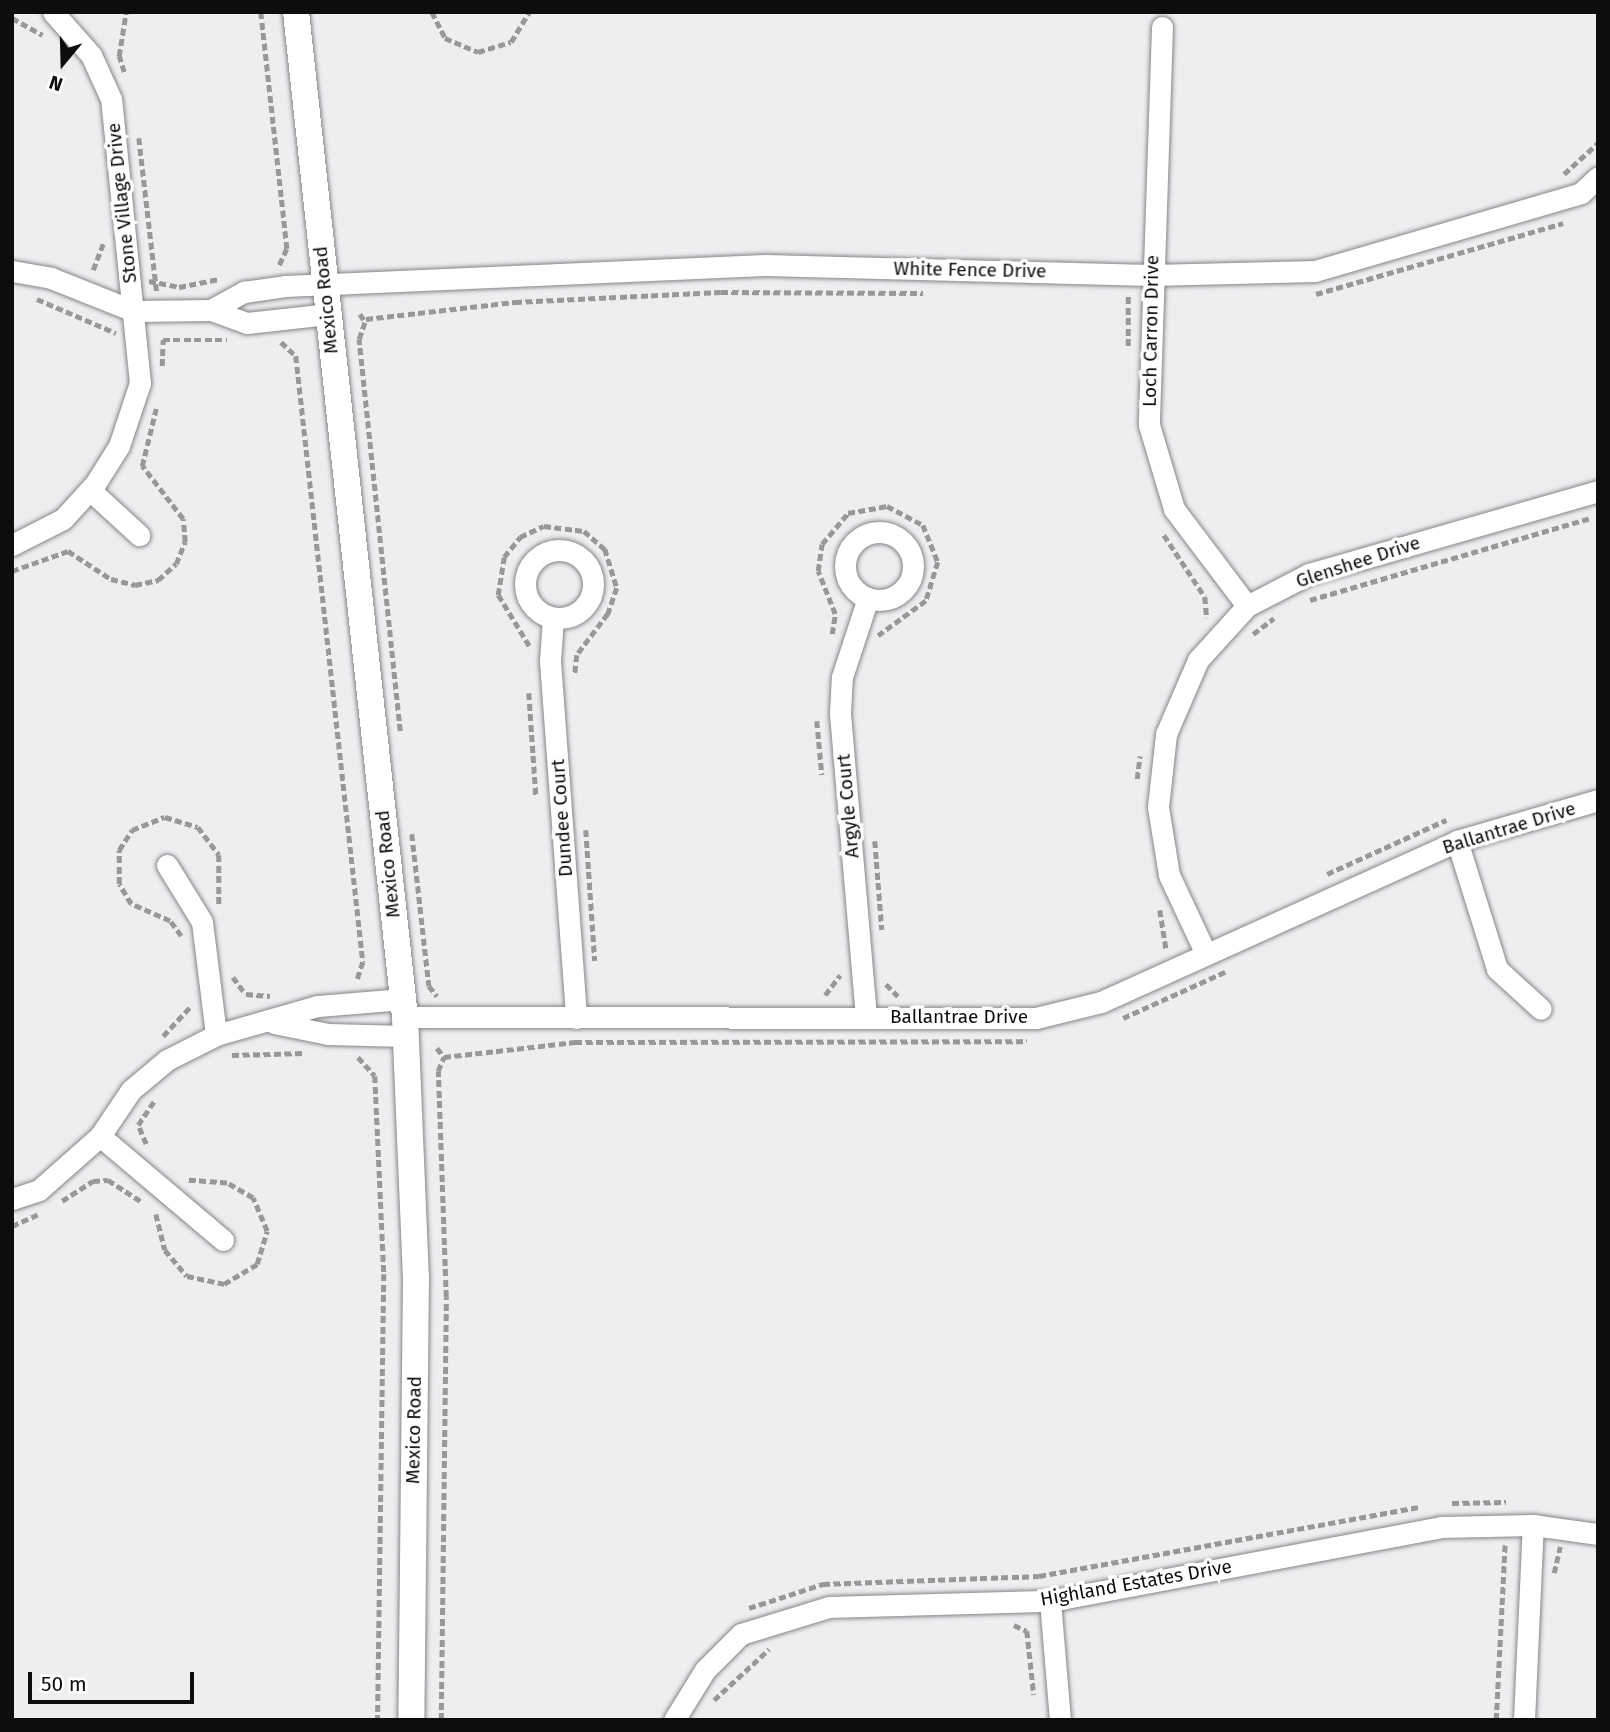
<!DOCTYPE html>
<style>
body{margin:0}
#map{position:relative;width:1610px;height:1732px;overflow:hidden;background:#edeef0;font-family:"Fira Sans",sans-serif}
div>[style]{position:absolute}
.path>*{height:4.5px;margin-top:-2.25px;transform-origin:0;background:repeating-linear-gradient(90deg,#979899 0 7px,transparent 0 10.5px)}
.roads{filter:drop-shadow(0 0 2px #858688) drop-shadow(0 0 2px #858688)}
.minor>*{height:21px;margin:-10.5px;padding:0 10.5px;transform-origin:10.5px;border-radius:10.5px;background:#fff}
.minor>.ring{margin:-10.5px;padding:0;box-sizing:content-box;background:none;border:21px solid #fff;border-radius:50%}
.tertiary>*{height:26px;margin:-13px;padding:0 13px;transform-origin:13px;border-radius:13px;background:#fff}
span{translate:-50% -50%;white-space:nowrap;text-align:center;line-height:1.15;-webkit-text-stroke:7px #fff;paint-order:stroke}
.street-label{font-size:19px;color:#0d0d0e}
.frame{position:absolute;inset:0;border:14px solid #0d0d0e;pointer-events:none}
.north{position:absolute;left:28px;top:28px;width:70px;height:70px;-webkit-text-stroke:5px #fff;paint-order:stroke;rotate:199deg;font-size:19px;font-weight:700;line-height:28px;text-align:center;color:#0d0d0e}
.north::after{content:'';display:block;margin:auto;width:24px;height:32px;background:#0d0d0e;clip-path:polygon(50% 0,100% 100%,50% 72%,0 100%)}
.scale{position:absolute;left:28px;top:1672px;width:166px;height:32px;box-sizing:border-box;border:4px solid #0d0d0e;border-top:0;padding-left:9px;font-size:21px;line-height:24px;white-space:nowrap;color:#0d0d0e;-webkit-text-stroke:5px #fff;paint-order:stroke}
</style>
<div id="map">
<div class="path">
<i style="left:261px;top:12px;width:238px;rotate:83.7deg"></i>
<i style="left:287px;top:249px;width:19px;rotate:115deg"></i>
<i style="left:432px;top:12px;width:29px;rotate:63deg"></i>
<i style="left:445px;top:38px;width:36px;rotate:23deg"></i>
<i style="left:478px;top:52px;width:34px;rotate:-17deg"></i>
<i style="left:511px;top:42px;width:35px;rotate:-59deg"></i>
<i style="left:12px;top:18px;width:35px;rotate:29deg"></i>
<i style="left:124px;top:72px;width:17px;rotate:-107deg"></i>
<i style="left:119px;top:56px;width:45px;rotate:-81deg"></i>
<i style="left:139px;top:138px;width:156px;rotate:83.4deg"></i>
<i style="left:1564px;top:174px;width:46px;rotate:-42.4deg"></i>
<i style="left:93px;top:270px;width:31px;rotate:-69deg"></i>
<i style="left:149px;top:281px;width:31px;rotate:11deg"></i>
<i style="left:179px;top:287px;width:41px;rotate:-11.3deg"></i>
<i style="left:1316px;top:294px;width:257px;rotate:-16deg"></i>
<i style="left:37px;top:299px;width:86px;rotate:23.3deg"></i>
<i style="left:360px;top:314px;width:7px;rotate:56deg"></i>
<i style="left:281px;top:342px;width:21px;rotate:43deg"></i>
<i style="left:296px;top:356px;width:610px;rotate:83.69deg"></i>
<i style="left:363px;top:962px;width:20px;rotate:108deg"></i>
<i style="left:1128px;top:346px;width:50px;rotate:-90deg"></i>
<i style="left:162px;top:366px;width:26px;rotate:-88deg"></i>
<i style="left:163px;top:340px;width:64px"></i>
<i style="left:1164px;top:535px;width:74px;rotate:56.5deg"></i>
<i style="left:1205px;top:597px;width:21px;rotate:85deg"></i>
<i style="left:12px;top:571px;width:59px;rotate:-19.7deg"></i>
<i style="left:68px;top:551px;width:51px;rotate:33.1deg"></i>
<i style="left:111px;top:579px;width:25px;rotate:14deg"></i>
<i style="left:135px;top:585px;width:24px;rotate:-12deg"></i>
<i style="left:158px;top:580px;width:24px;rotate:-42deg"></i>
<i style="left:176px;top:564px;width:24px;rotate:-68deg"></i>
<i style="left:185px;top:542px;width:23px;rotate:-95deg"></i>
<i style="left:183px;top:519px;width:67px;rotate:-127.7deg"></i>
<i style="left:142px;top:466px;width:59px;rotate:-76.2deg"></i>
<i style="left:1310px;top:600px;width:292px;rotate:-16.3deg"></i>
<i style="left:832px;top:634px;width:20px;rotate:-81deg"></i>
<i style="left:835px;top:614px;width:46px;rotate:-111.6deg"></i>
<i style="left:818px;top:571px;width:27px;rotate:-82deg"></i>
<i style="left:822px;top:544px;width:40px;rotate:-50deg"></i>
<i style="left:848px;top:513px;width:40px;rotate:-10deg"></i>
<i style="left:887px;top:506px;width:41px;rotate:27.8deg"></i>
<i style="left:923px;top:525px;width:40px;rotate:68deg"></i>
<i style="left:938px;top:562px;width:41px;rotate:107.1deg"></i>
<i style="left:926px;top:601px;width:59px;rotate:143.9deg"></i>
<i style="left:1253px;top:634px;width:26px;rotate:-37deg"></i>
<i style="left:529px;top:646px;width:60px;rotate:-121.3deg"></i>
<i style="left:498px;top:595px;width:38px;rotate:-81deg"></i>
<i style="left:504px;top:557px;width:26px;rotate:-51deg"></i>
<i style="left:520px;top:537px;width:26px;rotate:-25deg"></i>
<i style="left:544px;top:526px;width:40px;rotate:7.1deg"></i>
<i style="left:584px;top:531px;width:28px;rotate:41deg"></i>
<i style="left:605px;top:549px;width:41px;rotate:72.9deg"></i>
<i style="left:617px;top:588px;width:28px;rotate:109deg"></i>
<i style="left:608px;top:614px;width:51px;rotate:127.1deg"></i>
<i style="left:577px;top:655px;width:20px;rotate:96deg"></i>
<i style="left:529px;top:693px;width:102px;rotate:86.1deg"></i>
<i style="left:817px;top:721px;width:54px;rotate:84.7deg"></i>
<i style="left:400px;top:731px;width:394px;rotate:-96deg"></i>
<i style="left:359px;top:339px;width:21px;rotate:-71deg"></i>
<i style="left:366px;top:319px;width:150px;rotate:-6.5deg"></i>
<i style="left:515px;top:302px;width:206px;rotate:-2.8deg"></i>
<i style="left:721px;top:292px;width:202px;rotate:0.3deg"></i>
<i style="left:1137px;top:779px;width:23px;rotate:-83deg"></i>
<i style="left:586px;top:830px;width:131px;rotate:86.1deg"></i>
<i style="left:412px;top:834px;width:153px;rotate:83.6deg"></i>
<i style="left:429px;top:986px;width:13px;rotate:51deg"></i>
<i style="left:875px;top:841px;width:89px;rotate:85.5deg"></i>
<i style="left:1327px;top:874px;width:131px;rotate:-24.4deg"></i>
<i style="left:1160px;top:910px;width:39px;rotate:81deg"></i>
<i style="left:181px;top:936px;width:19px;rotate:-126deg"></i>
<i style="left:170px;top:921px;width:43px;rotate:-156.4deg"></i>
<i style="left:131px;top:904px;width:23px;rotate:-121deg"></i>
<i style="left:119px;top:884px;width:34px;rotate:-90deg"></i>
<i style="left:119px;top:850px;width:24px;rotate:-57deg"></i>
<i style="left:132px;top:830px;width:35px;rotate:-22deg"></i>
<i style="left:165px;top:817px;width:34px;rotate:17deg"></i>
<i style="left:198px;top:827px;width:35px;rotate:53deg"></i>
<i style="left:219px;top:855px;width:51px;rotate:90deg"></i>
<i style="left:233px;top:977px;width:21px;rotate:53deg"></i>
<i style="left:246px;top:994px;width:24px;rotate:5deg"></i>
<i style="left:886px;top:984px;width:18px;rotate:45deg"></i>
<i style="left:825px;top:995px;width:25px;rotate:-53deg"></i>
<i style="left:1123px;top:1018px;width:114px;rotate:-24.3deg"></i>
<i style="left:163px;top:1036px;width:40px;rotate:-47deg"></i>
<i style="left:437px;top:1048px;width:11px;rotate:52deg"></i>
<i style="left:232px;top:1055px;width:72px;rotate:-1.6deg"></i>
<i style="left:358px;top:1057px;width:25px;rotate:48deg"></i>
<i style="left:375px;top:1076px;width:198px;rotate:87.4deg"></i>
<i style="left:384px;top:1274px;width:446px;rotate:90.8deg"></i>
<i style="left:146px;top:1144px;width:21px;rotate:-113deg"></i>
<i style="left:138px;top:1125px;width:29px;rotate:-56deg"></i>
<i style="left:62px;top:1201px;width:37px;rotate:-33deg"></i>
<i style="left:93px;top:1181px;width:15px;rotate:-4deg"></i>
<i style="left:108px;top:1180px;width:40px;rotate:32.9deg"></i>
<i style="left:156px;top:1214px;width:37px;rotate:76deg"></i>
<i style="left:165px;top:1250px;width:34px;rotate:50deg"></i>
<i style="left:187px;top:1276px;width:38px;rotate:12deg"></i>
<i style="left:224px;top:1284px;width:39px;rotate:-31deg"></i>
<i style="left:257px;top:1264px;width:34px;rotate:-73deg"></i>
<i style="left:267px;top:1231px;width:36px;rotate:-113deg"></i>
<i style="left:253px;top:1198px;width:30px;rotate:-150deg"></i>
<i style="left:227px;top:1183px;width:41px;rotate:-175.8deg"></i>
<i style="left:12px;top:1226px;width:30px;rotate:-24deg"></i>
<i style="left:1452px;top:1503px;width:54px;rotate:-1.1deg"></i>
<i style="left:1554px;top:1573px;width:27px;rotate:-77deg"></i>
<i style="left:749px;top:1608px;width:78px;rotate:-18deg"></i>
<i style="left:823px;top:1584px;width:216px;rotate:-2.1deg"></i>
<i style="left:1039px;top:1576px;width:386px;rotate:-10.3deg"></i>
<i style="left:1014px;top:1625px;width:14px;rotate:25deg"></i>
<i style="left:1027px;top:1631px;width:64px;rotate:83.8deg"></i>
<i style="left:714px;top:1700px;width:75px;rotate:-42.8deg"></i>
<i style="left:441px;top:1720px;width:423px;rotate:-89.3deg"></i>
<i style="left:446px;top:1297px;width:226px;rotate:-92deg"></i>
<i style="left:438px;top:1071px;width:15px;rotate:-67deg"></i>
<i style="left:444px;top:1057px;width:132px;rotate:-6.5deg"></i>
<i style="left:575px;top:1042px;width:452px;rotate:-0.1deg"></i>
<i style="left:1496px;top:1720px;width:176px;rotate:-87.1deg"></i>
</div>
<div class="roads">
<div class="minor">
<i style="left:1162px;top:27px;width:398px;rotate:91.9deg"></i>
<i style="left:1149px;top:425px;width:88px;rotate:73.4deg"></i>
<i style="left:1174px;top:509px;width:121px;rotate:53deg"></i>
<i style="left:12px;top:271px;width:40px;rotate:10deg"></i>
<i style="left:51px;top:278px;width:89px;rotate:21.7deg"></i>
<i style="left:134px;top:311px;width:77px;rotate:-0.7deg"></i>
<i style="left:211px;top:310px;width:38px;rotate:20deg"></i>
<i style="left:247px;top:323px;width:81px;rotate:-6.3deg"></i>
<i style="left:211px;top:310px;width:38px;rotate:-29deg"></i>
<i style="left:244px;top:292px;width:41px;rotate:-8.3deg"></i>
<i style="left:285px;top:286px;width:480px;rotate:-2.5deg"></i>
<i style="left:765px;top:265px;width:386px;rotate:1.5deg"></i>
<i style="left:1151px;top:275px;width:164px;rotate:-1.4deg"></i>
<i style="left:1315px;top:271px;width:277px;rotate:-16.3deg"></i>
<i style="left:1581px;top:193px;width:23px;rotate:-43deg"></i>
<i style="left:90px;top:490px;width:67px;rotate:42.6deg"></i>
<i class="ring" style="left:845px;top:532px;width:47px;height:47px"></i>
<i style="left:12px;top:545px;width:57px;rotate:-27deg"></i>
<i style="left:63px;top:519px;width:47px;rotate:-47.6deg"></i>
<i style="left:95px;top:484px;width:45px;rotate:-57.7deg"></i>
<i style="left:119px;top:446px;width:66px;rotate:-71.6deg"></i>
<i style="left:140px;top:383px;width:285px;rotate:-95.8deg"></i>
<i style="left:111px;top:99px;width:48px;rotate:-114.4deg"></i>
<i style="left:91px;top:55px;width:57px;rotate:-131.5deg"></i>
<i class="ring" style="left:525px;top:550px;width:47px;height:47px"></i>
<i style="left:553px;top:618px;width:43px;rotate:94deg"></i>
<i style="left:550px;top:661px;width:358px;rotate:85.8deg"></i>
<i style="left:1457px;top:841px;width:134px;rotate:72.6deg"></i>
<i style="left:1497px;top:969px;width:59px;rotate:42.3deg"></i>
<i style="left:167px;top:865px;width:67px;rotate:58.4deg"></i>
<i style="left:202px;top:922px;width:114px;rotate:82.9deg"></i>
<i style="left:1206px;top:954px;width:87px;rotate:-115.1deg"></i>
<i style="left:1169px;top:875px;width:69px;rotate:-99.2deg"></i>
<i style="left:1158px;top:807px;width:73px;rotate:-83.7deg"></i>
<i style="left:1166px;top:734px;width:81px;rotate:-66.6deg"></i>
<i style="left:1198px;top:660px;width:73px;rotate:-47.8deg"></i>
<i style="left:1247px;top:606px;width:70px;rotate:-27.3deg"></i>
<i style="left:1309px;top:574px;width:301px;rotate:-16deg"></i>
<i style="left:405px;top:1017px;width:631px;rotate:0.09deg"></i>
<i style="left:1036px;top:1018px;width:67px;rotate:-13.8deg"></i>
<i style="left:1101px;top:1002px;width:391px;rotate:-24.3deg"></i>
<i style="left:1457px;top:841px;width:147px;rotate:-16.2deg"></i>
<i style="left:866px;top:1017px;width:305px;rotate:-94.9deg"></i>
<i style="left:840px;top:713px;width:36px;rotate:-87deg"></i>
<i style="left:842px;top:677px;width:83px;rotate:-71.8deg"></i>
<i style="left:274px;top:1023px;width:55px;rotate:11.5deg"></i>
<i style="left:328px;top:1034px;width:78px;rotate:1.5deg"></i>
<i style="left:100px;top:1136px;width:161px;rotate:40.2deg"></i>
<i style="left:12px;top:1199px;width:28px;rotate:-18deg"></i>
<i style="left:39px;top:1190px;width:81px;rotate:-41.5deg"></i>
<i style="left:100px;top:1136px;width:55px;rotate:-56deg"></i>
<i style="left:131px;top:1090px;width:47px;rotate:-39.8deg"></i>
<i style="left:167px;top:1060px;width:55px;rotate:-27deg"></i>
<i style="left:216px;top:1035px;width:106px;rotate:-15.9deg"></i>
<i style="left:318px;top:1006px;width:85px;rotate:-4.7deg"></i>
<i style="left:1050px;top:1601px;width:119px;rotate:85.2deg"></i>
<i style="left:674px;top:1720px;width:59px;rotate:-58.2deg"></i>
<i style="left:705px;top:1670px;width:51px;rotate:-45deg"></i>
<i style="left:741px;top:1634px;width:92px;rotate:-17.1deg"></i>
<i style="left:829px;top:1607px;width:221px;rotate:-1.6deg"></i>
<i style="left:1050px;top:1601px;width:398px;rotate:-10.7deg"></i>
<i style="left:1441px;top:1527px;width:92px;rotate:-1.2deg"></i>
<i style="left:1533px;top:1525px;width:66px;rotate:7.9deg"></i>
<i style="left:1524px;top:1720px;width:195px;rotate:-87.4deg"></i>
</div>
<div class="tertiary">
<i style="left:296px;top:12px;width:1011px;rotate:83.81deg"></i>
<i style="left:405px;top:1017px;width:260px;rotate:87.6deg"></i>
<i style="left:416px;top:1277px;width:443px;rotate:90.6deg"></i>
</div>
</div>
<div class="street-label">
<span style="left:122px;top:203px;rotate:-96deg">Stone Village Drive</span>
<span style="left:970px;top:270px;rotate:1deg">White Fence Drive</span>
<span style="left:326px;top:300px;rotate:-96deg">Mexico Road</span>
<span style="left:1151px;top:331px;rotate:-89deg">Loch Carron Drive</span>
<span style="left:1358px;top:562px;rotate:-18deg">Glenshee Drive</span>
<span style="left:848px;top:806px;rotate:-95deg">Argyle Court</span>
<span style="left:562px;top:818px;rotate:-94deg">Dundee Court</span>
<span style="left:1509px;top:828px;rotate:-17deg">Ballantrae Drive</span>
<span style="left:388px;top:864px;rotate:-96deg">Mexico Road</span>
<span style="left:959px;top:1017px">Ballantrae Drive</span>
<span style="left:414px;top:1430px;rotate:-89deg">Mexico Road</span>
<span style="left:1136px;top:1583px;rotate:-10deg">Highland Estates Drive</span>
</div>
<div class="frame"></div>
<div class="north">N</div>
<div class="scale">50 m</div>
</div>
